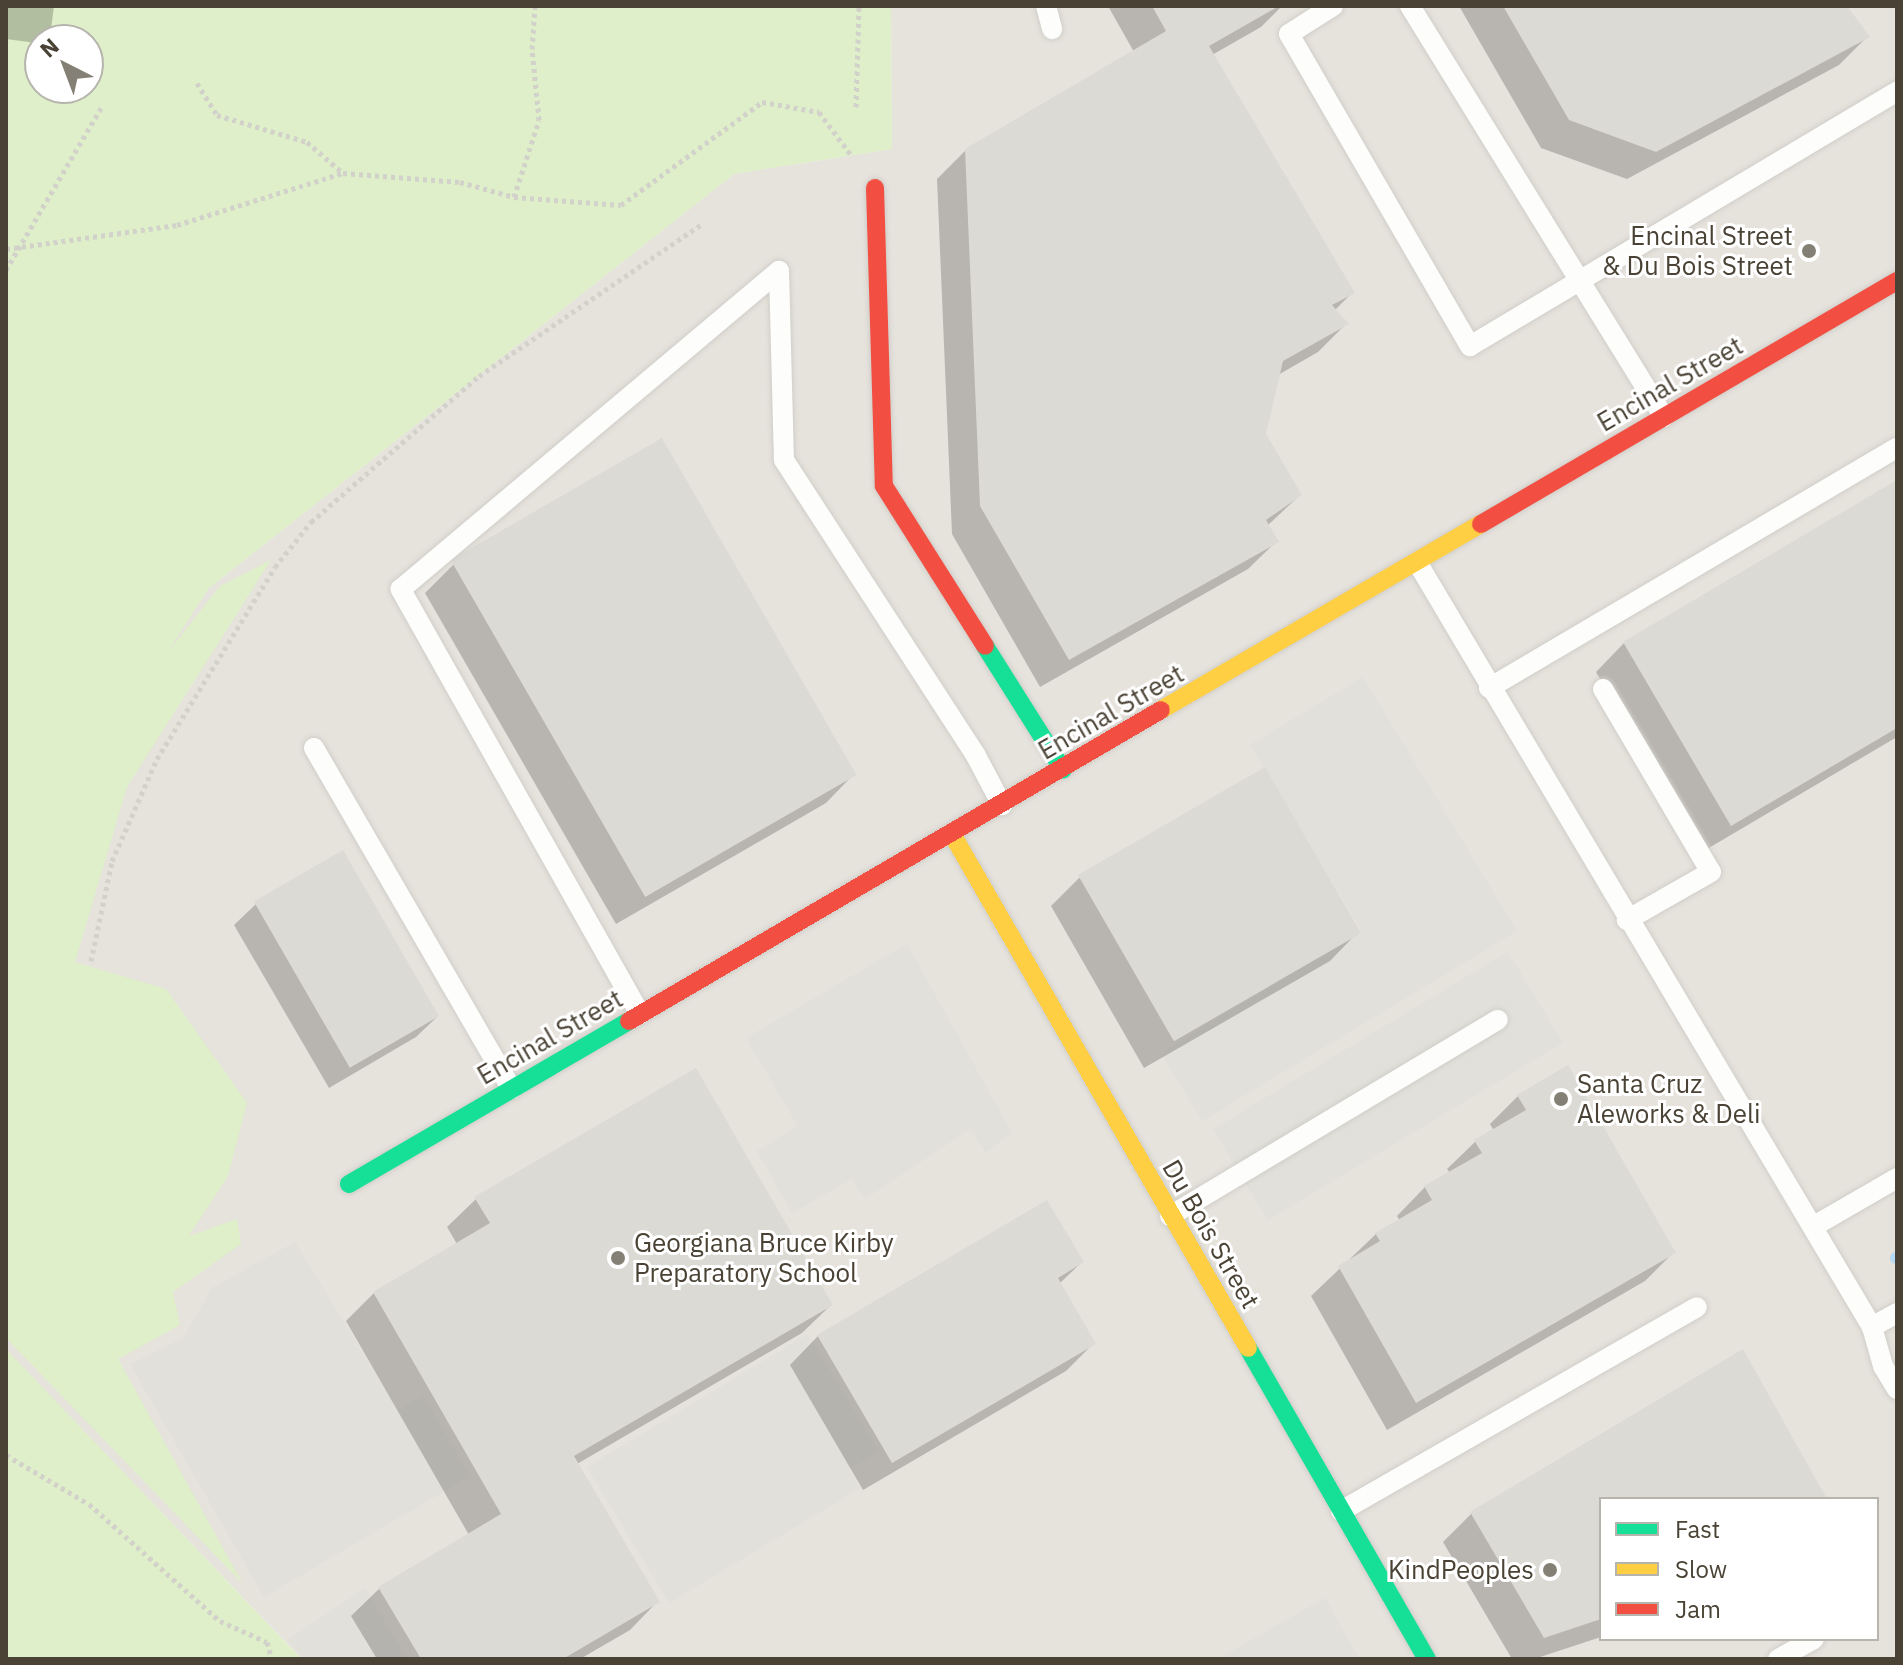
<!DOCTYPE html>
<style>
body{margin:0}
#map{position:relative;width:1903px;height:1665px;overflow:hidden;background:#f2f1ec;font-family:"IBM Plex Sans",sans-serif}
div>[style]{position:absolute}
.industrial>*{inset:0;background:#e6e2dc}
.green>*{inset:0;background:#deefc9}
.parking>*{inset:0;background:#e1e0da;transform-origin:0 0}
.shadow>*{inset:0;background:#0003}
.stream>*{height:12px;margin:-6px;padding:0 6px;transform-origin:6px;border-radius:6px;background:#b7dbf5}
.building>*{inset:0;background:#dcdad4;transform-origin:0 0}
.path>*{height:5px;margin-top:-2.5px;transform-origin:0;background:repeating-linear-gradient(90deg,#d2d1ca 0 4px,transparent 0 8px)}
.roads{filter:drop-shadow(0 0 2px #d0cec9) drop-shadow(0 0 2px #d0cec9)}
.lane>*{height:20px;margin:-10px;padding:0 10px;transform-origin:10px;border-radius:10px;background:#fdfdfc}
.fast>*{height:18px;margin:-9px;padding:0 9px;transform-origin:9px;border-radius:9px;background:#16e098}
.slow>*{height:18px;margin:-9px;padding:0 9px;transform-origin:9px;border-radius:9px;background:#ffcf43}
.jam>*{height:18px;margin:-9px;padding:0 9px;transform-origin:9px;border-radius:9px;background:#f24e42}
.dots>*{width:22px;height:22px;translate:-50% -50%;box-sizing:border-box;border:4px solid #fff;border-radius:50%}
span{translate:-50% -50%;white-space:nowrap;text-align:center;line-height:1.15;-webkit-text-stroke:6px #fff;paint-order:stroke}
.poi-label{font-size:26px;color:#4a4335}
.right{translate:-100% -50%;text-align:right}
.left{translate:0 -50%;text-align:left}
.street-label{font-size:26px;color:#4a4335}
.frame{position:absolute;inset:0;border:8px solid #4a4335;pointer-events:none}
.legend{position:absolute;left:1599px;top:1497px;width:280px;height:144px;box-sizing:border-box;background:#fff;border:2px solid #b7b4ae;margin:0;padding:10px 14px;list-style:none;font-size:24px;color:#4a4335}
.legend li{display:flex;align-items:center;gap:16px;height:40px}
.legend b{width:40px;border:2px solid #b7b4ae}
.north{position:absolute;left:24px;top:24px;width:80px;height:80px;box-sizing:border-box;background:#fff;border:2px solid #b7b4ae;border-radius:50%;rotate:318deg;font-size:22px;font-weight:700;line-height:32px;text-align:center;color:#4a4335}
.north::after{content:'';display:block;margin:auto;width:28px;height:36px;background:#858075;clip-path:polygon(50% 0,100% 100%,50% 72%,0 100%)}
</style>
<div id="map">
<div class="industrial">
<i style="clip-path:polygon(evenodd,891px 6px,1897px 6px,1897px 1659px,302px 1659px,6px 1350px,6px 748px,734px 174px,892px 149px,891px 6px,1601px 1499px,1877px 1499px,1877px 1639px,1601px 1639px,1601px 1499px)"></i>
</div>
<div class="green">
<i style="clip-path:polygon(evenodd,6px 6px,891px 6px,892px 149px,734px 174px,209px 588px,167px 653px,220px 586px,271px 560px,127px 787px,75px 962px,166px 989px,247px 1103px,228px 1176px,189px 1236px,237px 1219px,241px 1244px,173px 1292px,180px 1325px,118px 1359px,243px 1584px,6px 1338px,6px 6px,40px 40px,88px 40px,88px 88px,40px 88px,40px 40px)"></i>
<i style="clip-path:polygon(6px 1349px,287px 1644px,302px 1659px,6px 1659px)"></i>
</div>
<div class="parking">
<i style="clip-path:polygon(1363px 677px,1517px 931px,1202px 1121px,1161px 1053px,1362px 931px,1250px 745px)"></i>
<i style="clip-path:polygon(907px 944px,1012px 1133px,986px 1152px,970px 1129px,865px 1199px,852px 1179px,792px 1213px,757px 1151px,798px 1126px,746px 1038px)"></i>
<i style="left:1508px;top:952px;width:106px;height:344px;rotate:59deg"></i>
<i style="clip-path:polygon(295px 1242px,398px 1410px,423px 1395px,470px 1476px,264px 1597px,130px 1364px,184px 1337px,212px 1288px)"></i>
<i style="clip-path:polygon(808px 1334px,879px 1452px,849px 1469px,860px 1488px,669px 1603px,587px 1467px)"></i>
<i style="clip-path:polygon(365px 1588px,407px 1659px,306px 1659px,287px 1640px)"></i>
<i style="clip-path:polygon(1325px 1598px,1359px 1659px,1218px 1659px)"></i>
</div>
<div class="shadow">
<i style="clip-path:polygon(6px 6px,54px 6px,51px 29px,36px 43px,6px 39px)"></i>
<i style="clip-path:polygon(1108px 6px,1282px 6px,1261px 27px,1212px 55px,1353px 292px,1334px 311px,1346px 324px,1318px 352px,1278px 375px,1264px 434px,1300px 495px,1267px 526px,1277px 541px,1248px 569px,1040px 687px,952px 534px,937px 179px,966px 150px,1134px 52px)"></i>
<i style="clip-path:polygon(1459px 6px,1844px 6px,1867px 37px,1839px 65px,1627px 179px,1541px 148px)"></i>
<i style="clip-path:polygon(661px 441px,854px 774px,826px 803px,616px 924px,425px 593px,453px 565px)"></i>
<i style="clip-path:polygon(1897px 482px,1897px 737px,1702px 852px,1596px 672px,1624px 643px)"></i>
<i style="clip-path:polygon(1079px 878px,1358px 932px,1330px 961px,1144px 1068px,1051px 906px)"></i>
<i style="clip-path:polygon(256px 904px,438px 1016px,416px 1037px,329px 1088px,234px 925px)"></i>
<i style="clip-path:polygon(1518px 1096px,1673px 1253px,1645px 1281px,1387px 1430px,1311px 1296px,1376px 1234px,1400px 1221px,1397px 1216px,1425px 1187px,1450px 1173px,1447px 1169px,1476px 1141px,1494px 1131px,1490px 1124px)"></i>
<i style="clip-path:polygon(476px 1199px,831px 1305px,802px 1333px,577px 1464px,658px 1601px,630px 1630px,580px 1659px,377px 1659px,351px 1616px,380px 1588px,469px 1535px,346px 1321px,374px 1293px,457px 1244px,447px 1227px)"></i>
<i style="clip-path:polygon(1082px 1262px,1059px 1284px,1094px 1343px,1066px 1371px,863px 1490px,790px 1365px,818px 1336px)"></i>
<i style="clip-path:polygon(1743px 1352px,1824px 1499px,1601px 1499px,1601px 1637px,1534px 1659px,1512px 1659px,1443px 1542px,1471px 1514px)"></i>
</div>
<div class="stream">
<i style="left:1896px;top:1258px;width:1px"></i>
</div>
<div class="building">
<i style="clip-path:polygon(1152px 6px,1279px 6px,1209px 46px,1355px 293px,1332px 305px,1349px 324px,1283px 361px,1266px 434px,1302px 495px,1266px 520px,1279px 542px,1069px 660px,980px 506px,965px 149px,1166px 31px)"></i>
<i style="clip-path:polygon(1503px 6px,1847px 6px,1870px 37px,1656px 152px,1569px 120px)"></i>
<i style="left:662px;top:438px;width:389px;height:244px;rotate:60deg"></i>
<i style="clip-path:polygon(1897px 480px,1897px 728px,1731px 826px,1623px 642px)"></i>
<i style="left:1265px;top:767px;width:192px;height:216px;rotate:60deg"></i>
<i style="left:343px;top:850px;width:192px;height:103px;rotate:60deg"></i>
<i style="clip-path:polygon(1568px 1065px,1676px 1253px,1416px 1403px,1338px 1266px,1380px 1241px,1375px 1233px,1432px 1200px,1424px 1186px,1482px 1153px,1474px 1140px,1526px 1110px,1517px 1095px)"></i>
<i style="clip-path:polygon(696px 1068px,833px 1305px,574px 1456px,660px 1602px,563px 1659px,421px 1659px,378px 1587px,501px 1514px,373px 1292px,490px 1223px,474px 1197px)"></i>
<i style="clip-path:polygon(1047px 1200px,1084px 1262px,1058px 1278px,1096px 1344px,892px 1463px,817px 1335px)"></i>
<i style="clip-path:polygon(1743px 1349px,1827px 1499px,1601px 1499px,1601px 1619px,1544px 1638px,1470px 1512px)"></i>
</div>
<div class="path">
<i style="left:197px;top:83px;width:38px;rotate:58deg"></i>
<i style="left:217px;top:115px;width:94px;rotate:16.7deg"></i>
<i style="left:307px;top:142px;width:48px;rotate:40.7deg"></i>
<i style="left:856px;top:107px;width:101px;rotate:-88.3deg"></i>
<i style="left:514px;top:197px;width:81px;rotate:-72deg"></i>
<i style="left:539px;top:120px;width:71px;rotate:-95.6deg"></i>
<i style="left:532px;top:49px;width:43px;rotate:-86deg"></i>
<i style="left:6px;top:249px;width:173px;rotate:-8deg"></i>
<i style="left:177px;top:225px;width:174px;rotate:-17.4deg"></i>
<i style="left:343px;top:173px;width:117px;rotate:4.4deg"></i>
<i style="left:460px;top:182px;width:56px;rotate:15.5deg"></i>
<i style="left:514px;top:197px;width:107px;rotate:4.3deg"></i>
<i style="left:621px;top:205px;width:175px;rotate:-36.1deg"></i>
<i style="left:762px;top:102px;width:58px;rotate:10deg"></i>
<i style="left:819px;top:112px;width:54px;rotate:53.3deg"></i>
<i style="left:6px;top:270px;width:188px;rotate:-59.6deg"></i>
<i style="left:91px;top:961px;width:102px;rotate:-78.1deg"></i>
<i style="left:112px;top:861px;width:111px;rotate:-66.2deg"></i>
<i style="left:157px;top:759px;width:225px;rotate:-58.4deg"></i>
<i style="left:275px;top:567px;width:58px;rotate:-51.3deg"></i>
<i style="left:311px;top:522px;width:223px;rotate:-41deg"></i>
<i style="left:479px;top:376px;width:268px;rotate:-34.3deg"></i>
<i style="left:6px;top:1455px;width:96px;rotate:30.6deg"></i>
<i style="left:89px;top:1504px;width:176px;rotate:41.8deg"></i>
<i style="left:220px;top:1621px;width:51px;rotate:24.1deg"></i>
<i style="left:267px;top:1642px;width:18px;rotate:74deg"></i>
</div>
<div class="roads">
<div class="lane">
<i style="left:1046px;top:6px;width:24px;rotate:75deg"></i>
<i style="left:1333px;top:6px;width:52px;rotate:147.5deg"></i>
<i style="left:1289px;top:34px;width:361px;rotate:59.9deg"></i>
<i style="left:1470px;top:346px;width:497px;rotate:-30.8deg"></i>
<i style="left:1410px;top:6px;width:483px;rotate:58.3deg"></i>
<i style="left:1417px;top:562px;width:890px;rotate:59.26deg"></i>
<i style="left:1489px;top:688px;width:473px;rotate:-30.5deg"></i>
<i style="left:1603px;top:689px;width:212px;rotate:59.5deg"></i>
<i style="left:1711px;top:872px;width:97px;rotate:150.3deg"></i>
<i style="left:314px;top:748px;width:394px;rotate:59.9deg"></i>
<i style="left:640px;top:1014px;width:488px;rotate:-119.4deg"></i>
<i style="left:401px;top:589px;width:494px;rotate:-40.1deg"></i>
<i style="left:779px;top:271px;width:189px;rotate:88.5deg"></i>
<i style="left:784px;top:460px;width:351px;rotate:57deg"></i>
<i style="left:975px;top:754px;width:58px;rotate:62.1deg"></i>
<i style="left:1170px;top:1216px;width:382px;rotate:-30.9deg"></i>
<i style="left:1814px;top:1226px;width:96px;rotate:-30deg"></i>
<i style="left:1897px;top:1313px;width:29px;rotate:151deg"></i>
<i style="left:1872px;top:1327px;width:41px;rotate:74.2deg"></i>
<i style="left:1883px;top:1366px;width:27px;rotate:59deg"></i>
<i style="left:1341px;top:1511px;width:410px;rotate:-29.8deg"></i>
<i style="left:1778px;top:1659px;width:41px;rotate:-29.1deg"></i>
</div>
<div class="fast">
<i style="left:985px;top:646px;width:146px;rotate:57.8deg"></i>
<i style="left:349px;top:1184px;width:324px;rotate:-30.2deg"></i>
<i style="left:1248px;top:1348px;width:359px;rotate:60.1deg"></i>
</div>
<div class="slow">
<i style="left:1161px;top:710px;width:370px;rotate:-30.2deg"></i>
<i style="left:952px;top:834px;width:593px;rotate:60.06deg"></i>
</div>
<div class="jam">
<i style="left:875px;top:188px;width:298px;rotate:88.3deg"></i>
<i style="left:884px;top:486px;width:189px;rotate:57.7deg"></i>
<i style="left:1481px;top:524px;width:482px;rotate:-30.3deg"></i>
<i style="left:629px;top:1021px;width:616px;rotate:-30.31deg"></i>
</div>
</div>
<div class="dots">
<i style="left:1809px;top:251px;background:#858075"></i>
<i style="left:1561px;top:1099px;background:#858075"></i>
<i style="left:618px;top:1258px;background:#858075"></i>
<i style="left:1550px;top:1570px;background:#858075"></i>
</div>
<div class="poi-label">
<span class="right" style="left:1793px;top:251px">Encinal Street<br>&amp; Du Bois Street</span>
<span class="left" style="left:1577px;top:1099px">Santa Cruz<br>Aleworks &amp; Deli</span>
<span class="left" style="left:634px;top:1258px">Georgiana Bruce Kirby<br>Preparatory School</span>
<span class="right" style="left:1534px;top:1570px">KindPeoples</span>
</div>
<div class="street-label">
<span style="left:1670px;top:384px;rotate:-30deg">Encinal Street</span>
<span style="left:1111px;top:712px;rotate:-30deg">Encinal Street</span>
<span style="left:550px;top:1037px;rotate:-30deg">Encinal Street</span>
<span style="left:1211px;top:1234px;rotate:60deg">Du Bois Street</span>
</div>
<div class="frame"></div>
<ul class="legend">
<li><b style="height:10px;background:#16e098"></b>Fast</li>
<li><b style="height:10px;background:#ffcf43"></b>Slow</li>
<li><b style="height:10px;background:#f24e42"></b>Jam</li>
</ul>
<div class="north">N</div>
</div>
